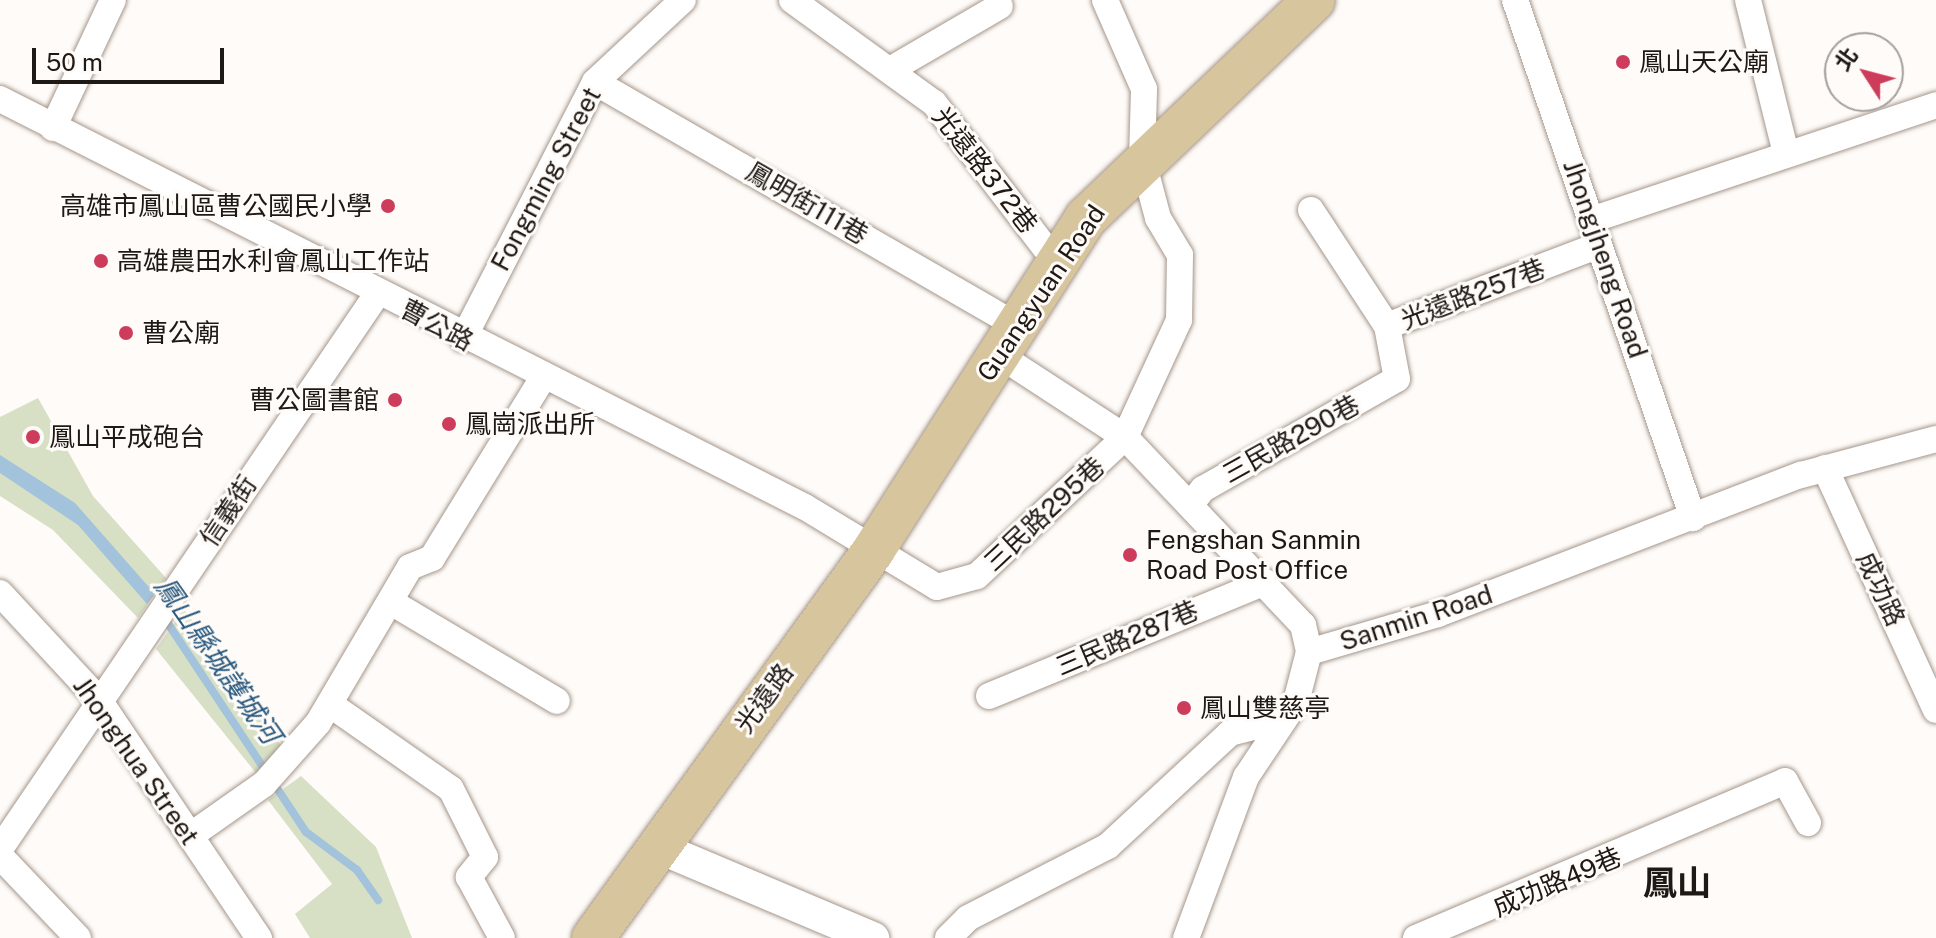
<!DOCTYPE html>
<meta charset="utf-8">
<style>
body{margin:0}
#map{position:relative;width:1936px;height:938px;overflow:hidden;background:#fefbf8;font-family:"Public Sans","Noto Sans TC",sans-serif}
div>[style]{position:absolute}
.green>*{inset:0;background:#d7e0c5}
.water>*{inset:0;background:#a3c2dc}
.stream>*{height:8px;margin:-4px;padding:0 4px;transform-origin:4px;border-radius:4px;background:#a3c2dc}
.roads{filter:drop-shadow(0 0 2px #a5968b) drop-shadow(0 0 2px #a5968b)}
.minor>*{height:26px;margin:-13px;padding:0 13px;transform-origin:13px;border-radius:13px;background:#fff}
.tertiary>*{height:32px;margin:-16px;padding:0 16px;transform-origin:16px;border-radius:16px;background:#fff}
.primary>*{height:42px;margin:-21px;padding:0 21px;transform-origin:21px;border-radius:21px;background:#d7c59e}
.dots>*{width:22px;height:22px;translate:-50% -50%;box-sizing:border-box;border:4px solid #fefbf8;border-radius:50%}
span{translate:-50% -50%;white-space:nowrap;text-align:center;line-height:1.15;-webkit-text-stroke:6px #fefbf8;paint-order:stroke}
.poi-label{font-size:26px;color:#1f1915}
.left{translate:0 -50%;text-align:left}
.right{translate:-100% -50%;text-align:right}
.street-label{font-size:26px;color:#1f1915}
.water-label{font-size:28px;color:#29597e;font-style:italic}
.district-label{font-size:34px;color:#1f1915;font-weight:700}
.north{position:absolute;left:1824px;top:32px;width:80px;height:80px;box-sizing:border-box;background:#fefbf8;border:2px solid #a5a19d;border-radius:50%;rotate:306deg;font-size:22px;font-weight:700;line-height:32px;text-align:center;color:#1f1915}
.north::after{content:'';display:block;margin:auto;width:28px;height:36px;background:#cd3d5b;clip-path:polygon(50% 0,100% 100%,50% 72%,0 100%)}
.scale{position:absolute;left:32px;top:48px;width:192px;height:36px;box-sizing:border-box;border:4px solid #1f1915;border-top:0;padding-left:10px;font-size:24px;line-height:28px;white-space:nowrap;color:#1f1915;-webkit-text-stroke:6px #fefbf8;paint-order:stroke}
</style>
<div id="map">
<div class="green">
<i style="clip-path:polygon(38px 398px,93px 496px,166px 578px,138px 618px,53px 530px,0 496px,0 417px)"></i>
<i style="clip-path:polygon(184px 609px,285px 751px,256px 773px,156px 649px)"></i>
<i style="clip-path:polygon(301px 776px,376px 847px,412px 938px,310px 938px,295px 914px,332px 884px,268px 800px)"></i>
</div>
<div class="water">
<i style="clip-path:polygon(0 455px,75px 503px,155px 594px,147px 604px,78px 525px,0 473px)"></i>
</div>
<div class="stream">
<i style="left:163px;top:616px;width:259px;rotate:56.5deg"></i>
<i style="left:306px;top:832px;width:64px;rotate:36.7deg"></i>
<i style="left:357px;top:870px;width:37px;rotate:55deg"></i>
</div>
<div class="roads">
<div class="minor">
<i style="left:792px;top:0;width:175px;rotate:36deg"></i>
<i style="left:934px;top:103px;width:200px;rotate:52.5deg"></i>
<i style="left:1515px;top:0;width:548px;rotate:71.04deg"></i>
<i style="left:1748px;top:0;width:154px;rotate:76.1deg"></i>
<i style="left:890px;top:70px;width:127px;rotate:-30.2deg"></i>
<i style="left:595px;top:82px;width:488px;rotate:30deg"></i>
<i style="left:0;top:99px;width:902px;rotate:26.88deg"></i>
<i style="left:805px;top:507px;width:154px;rotate:31.2deg"></i>
<i style="left:937px;top:587px;width:41px;rotate:-15.4deg"></i>
<i style="left:977px;top:576px;width:203px;rotate:-43.2deg"></i>
<i style="left:1125px;top:437px;width:129px;rotate:-65.2deg"></i>
<i style="left:1179px;top:320px;width:65px;rotate:-89.1deg"></i>
<i style="left:1180px;top:255px;width:43px;rotate:-120.7deg"></i>
<i style="left:1158px;top:218px;width:62px;rotate:-104.9deg"></i>
<i style="left:1142px;top:158px;width:69px;rotate:-88.3deg"></i>
<i style="left:1144px;top:89px;width:97px;rotate:-113.7deg"></i>
<i style="left:53px;top:128px;width:141px;rotate:-64.9deg"></i>
<i style="left:1311px;top:210px;width:139px;rotate:56.8deg"></i>
<i style="left:1387px;top:326px;width:227px;rotate:-20.9deg"></i>
<i style="left:1591px;top:220px;width:364px;rotate:-18.4deg"></i>
<i style="left:463px;top:339px;width:289px;rotate:-62.8deg"></i>
<i style="left:595px;top:82px;width:120px;rotate:-43deg"></i>
<i style="left:999px;top:355px;width:150px;rotate:33.1deg"></i>
<i style="left:1125px;top:437px;width:259px;rotate:46.6deg"></i>
<i style="left:1303px;top:625px;width:28px;rotate:77deg"></i>
<i style="left:1309px;top:652px;width:52px;rotate:104.6deg"></i>
<i style="left:1296px;top:702px;width:90px;rotate:123.7deg"></i>
<i style="left:1246px;top:777px;width:172px;rotate:110.4deg"></i>
<i style="left:1825px;top:468px;width:266px;rotate:65.4deg"></i>
<i style="left:1190px;top:505px;width:21px;rotate:-51deg"></i>
<i style="left:1203px;top:489px;width:223px;rotate:-29.6deg"></i>
<i style="left:1397px;top:379px;width:54px;rotate:-100.7deg"></i>
<i style="left:0;top:593px;width:146px;rotate:47.2deg"></i>
<i style="left:99px;top:700px;width:287px;rotate:56.1deg"></i>
<i style="left:391px;top:602px;width:193px;rotate:30.8deg"></i>
<i style="left:1309px;top:652px;width:134px;rotate:-16.4deg"></i>
<i style="left:1438px;top:614px;width:389px;rotate:-21deg"></i>
<i style="left:1801px;top:475px;width:140px;rotate:-14.9deg"></i>
<i style="left:989px;top:696px;width:299px;rotate:-22.4deg"></i>
<i style="left:331px;top:705px;width:146px;rotate:35deg"></i>
<i style="left:451px;top:789px;width:76px;rotate:63.4deg"></i>
<i style="left:485px;top:857px;width:26px;rotate:129deg"></i>
<i style="left:469px;top:877px;width:69px;rotate:61.6deg"></i>
<i style="left:190px;top:836px;width:90px;rotate:-35.1deg"></i>
<i style="left:264px;top:784px;width:81px;rotate:-48.5deg"></i>
<i style="left:318px;top:723px;width:181px;rotate:-59.5deg"></i>
<i style="left:410px;top:567px;width:24px;rotate:-22deg"></i>
<i style="left:432px;top:558px;width:214px;rotate:-58.4deg"></i>
<i style="left:0;top:849px;width:671px;rotate:-55.81deg"></i>
<i style="left:0;top:856px;width:113px;rotate:46.4deg"></i>
<i style="left:948px;top:938px;width:28px;rotate:-45deg"></i>
<i style="left:968px;top:918px;width:157px;rotate:-27.2deg"></i>
<i style="left:1108px;top:846px;width:166px;rotate:-42.8deg"></i>
<i style="left:1230px;top:733px;width:53px;rotate:-14.3deg"></i>
<i style="left:1416px;top:938px;width:401px;rotate:-23deg"></i>
<i style="left:1785px;top:781px;width:48px;rotate:61.3deg"></i>
</div>
<div class="tertiary">
<i style="left:655px;top:846px;width:237px;rotate:22.9deg"></i>
</div>
<div class="primary">
<i style="left:593px;top:938px;width:478px;rotate:-54.1deg"></i>
<i style="left:873px;top:551px;width:395px;rotate:-57.4deg"></i>
<i style="left:1086px;top:218px;width:315px;rotate:-43.7deg"></i>
</div>
</div>
<div class="dots">
<i style="left:1623px;top:62px;background:#cd3d5b"></i>
<i style="left:388px;top:206px;background:#cd3d5b"></i>
<i style="left:101px;top:261px;background:#cd3d5b"></i>
<i style="left:126px;top:333px;background:#cd3d5b"></i>
<i style="left:395px;top:400px;background:#cd3d5b"></i>
<i style="left:449px;top:424px;background:#cd3d5b"></i>
<i style="left:33px;top:437px;background:#cd3d5b"></i>
<i style="left:1130px;top:555px;background:#cd3d5b"></i>
<i style="left:1184px;top:708px;background:#cd3d5b"></i>
</div>
<div class="poi-label">
<span class="left" style="left:1639px;top:62px">鳳山天公廟</span>
<span class="right" style="left:372px;top:206px">高雄市鳳山區曹公國民小學</span>
<span class="left" style="left:117px;top:261px">高雄農田水利會鳳山工作站</span>
<span class="left" style="left:142px;top:333px">曹公廟</span>
<span class="right" style="left:379px;top:400px">曹公圖書館</span>
<span class="left" style="left:465px;top:424px">鳳崗派出所</span>
<span class="left" style="left:49px;top:437px">鳳山平成砲台</span>
<span class="left" style="left:1146px;top:555px">Fengshan Sanmin<br>Road Post Office</span>
<span class="left" style="left:1200px;top:708px">鳳山雙慈亭</span>
</div>
<div class="street-label">
<span style="left:985px;top:170px;rotate:52deg">光遠路372巷</span>
<span style="left:546px;top:179px;rotate:-62deg">Fongming Street</span>
<span style="left:807px;top:203px;rotate:30deg">鳳明街111巷</span>
<span style="left:1605px;top:259px;rotate:71deg">Jhongjheng Road</span>
<span style="left:1041px;top:293px;rotate:-56deg">Guangyuan Road</span>
<span style="left:1473px;top:294px;rotate:-21deg">光遠路257巷</span>
<span style="left:437px;top:325px;rotate:28deg">曹公路</span>
<span style="left:1291px;top:439px;rotate:-29deg">三民路290巷</span>
<span style="left:228px;top:511px;rotate:-56deg">信義街</span>
<span style="left:1044px;top:514px;rotate:-43deg">三民路295巷</span>
<span style="left:1881px;top:589px;rotate:65deg">成功路</span>
<span style="left:1416px;top:618px;rotate:-18deg">Sanmin Road</span>
<span style="left:1127px;top:638px;rotate:-23deg">三民路287巷</span>
<span style="left:764px;top:698px;rotate:-54deg">光遠路</span>
<span style="left:136px;top:761px;rotate:55deg">Jhonghua Street</span>
<span style="left:1557px;top:882px;rotate:-23deg">成功路49巷</span>
</div>
<div class="water-label">
<span style="left:218px;top:660px;rotate:55deg">鳳山縣城護城河</span>
</div>
<div class="district-label">
<span style="left:1677px;top:884px">鳳山</span>
</div>
<div class="north">北</div>
<div class="scale">50 m</div>
</div>
